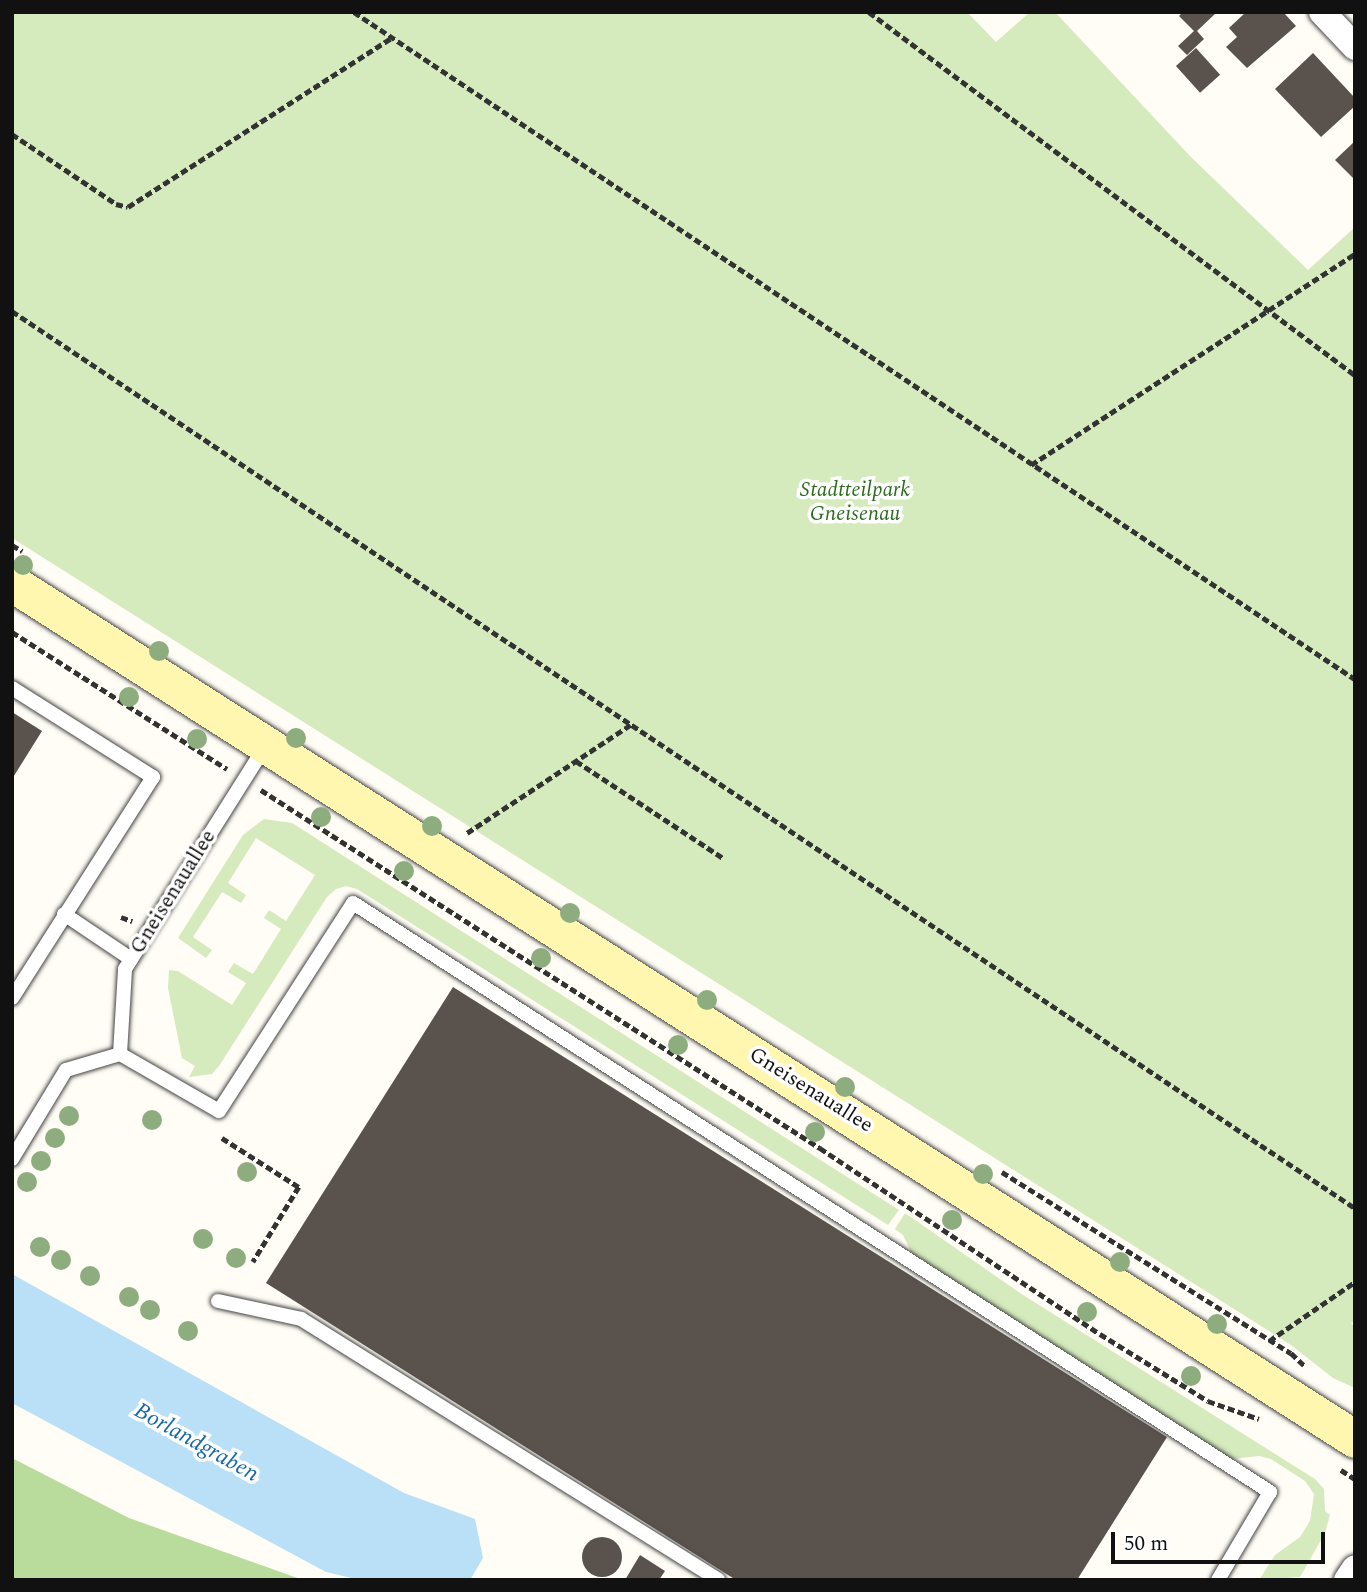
<!DOCTYPE html>
<style>
body{margin:0}
#map{position:relative;width:1367px;height:1592px;overflow:hidden;background:#fffdf5;font-family:Spectral,serif}
div>[style]{position:absolute}
.green>*{inset:0;background:#d5ebbd}
.forest>*{inset:0;background:#b9dc9c}
.water>*{inset:0;background:#b9e0f7}
.building>*{inset:0;background:#5a524d;transform-origin:0 0}
.round{border-radius:50%}
.path>*{height:4.5px;margin-top:-2.25px;transform-origin:0;background:repeating-linear-gradient(90deg,#333 0 7px,transparent 0 10.5px)}
.roads{filter:drop-shadow(0 0 2px #444) drop-shadow(0 0 2px #444)}
.service>*{height:14px;margin:-7px;padding:0 7px;transform-origin:7px;border-radius:7px;background:#fff}
.minor>*{height:26px;margin:-13px;padding:0 13px;transform-origin:13px;border-radius:13px;background:#fff}
.secondary>*{height:37px;margin:-18.5px;padding:0 18.5px;transform-origin:18.5px;border-radius:18.5px;background:#fff6b0}
.trees>*{width:20px;height:20px;margin:-10px;border-radius:50%;background:#8dad7f}
span{translate:-50% -50%;white-space:nowrap;text-align:center;line-height:1.15;-webkit-text-stroke:7px #fff;paint-order:stroke}
.park-label{font-size:21px;color:#2f6b1f;font-style:italic}
.street-label{font-size:21px;color:#111}
.water-label{font-size:23px;color:#1768a6;font-style:italic}
.frame{position:absolute;inset:0;border:14px solid #111;pointer-events:none}
.scale{position:absolute;left:1111px;top:1532px;width:214px;height:32px;box-sizing:border-box;border:4px solid #111;border-top:0;padding-left:9px;font-size:21px;line-height:24px;white-space:nowrap;color:#111;-webkit-text-stroke:5px #fff;paint-order:stroke}
</style>
<div id="map">
<div class="green">
<i style="clip-path:polygon(12px 12px,967px 12px,996px 42px,1030px 12px,1055px 12px,1190px 156px,1308px 270px,1355px 227px,1355px 1321px,1351px 1323px,1355px 1328px,1355px 1388px,1333px 1378px,1291px 1345px,12px 538px)"></i>
<i style="clip-path:polygon(264px 819px,292px 823px,899px 1210px,888px 1225px,357px 889px,346px 886px,336px 889px,327px 897px,219px 1066px,212px 1074px,189px 1077px,195px 1066px,182px 1058px,168px 988px,169px 970px,178px 971px,232px 1005px,246px 983px,228px 972px,234px 963px,253px 974px,281px 929px,264px 918px,269px 910px,286px 921px,315px 875px,256px 838px,228px 883px,246px 895px,241px 903px,222px 892px,193px 937px,212px 950px,206px 958px,178px 938px,243px 835px)"></i>
<i style="clip-path:polygon(905px 1213px,1020px 1293px,1315px 1479px,1324px 1489px,1325px 1511px,1330px 1515px,1325px 1533px,1300px 1577px,1259px 1580px,1275px 1555px,1300px 1537px,1310px 1521px,1314px 1494px,1305px 1481px,1271px 1459px,1259px 1456px,1231px 1459px,914px 1258px,903px 1235px,895px 1229px)"></i>
</div>
<div class="forest">
<i style="clip-path:polygon(12px 1458px,129px 1518px,303px 1580px,12px 1580px)"></i>
</div>
<div class="water">
<i style="clip-path:polygon(12px 1274px,404px 1493px,475px 1519px,483px 1558px,470px 1580px,360px 1580px,326px 1572px,12px 1403px)"></i>
</div>
<div class="building">
<i style="clip-path:polygon(1183px 12px,1217px 12px,1197px 31px,1204px 39px,1187px 55px,1178px 46px,1194px 31px,1179px 16px)"></i>
<i style="clip-path:polygon(1246px 12px,1283px 12px,1296px 26px,1247px 68px,1226px 47px,1237px 37px,1229px 28px)"></i>
<i style="left:1196px;top:48px;width:36px;height:27px;rotate:48deg"></i>
<i style="clip-path:polygon(1313px 53px,1355px 98px,1355px 106px,1321px 137px,1275px 89px)"></i>
<i style="clip-path:polygon(1355px 141px,1355px 180px,1335px 160px)"></i>
<i style="clip-path:polygon(12px 712px,42px 731px,12px 779px)"></i>
<i style="clip-path:polygon(453px 987px,1167px 1437px,1077px 1580px,736px 1580px,266px 1283px)"></i>
<i class="round" style="left:582px;top:1537px;width:40px;height:40px"></i>
<i style="clip-path:polygon(640px 1555px,665px 1571px,659px 1580px,625px 1580px)"></i>
</div>
<div class="path">
<i style="left:354px;top:12px;width:1203px;rotate:33.68deg"></i>
<i style="left:869px;top:12px;width:607px;rotate:36.76deg"></i>
<i style="left:12px;top:134px;width:125px;rotate:33.9deg"></i>
<i style="left:116px;top:204px;width:12px;rotate:14deg"></i>
<i style="left:128px;top:207px;width:313px;rotate:-32.7deg"></i>
<i style="left:12px;top:311px;width:1615px;rotate:33.74deg"></i>
<i style="left:1031px;top:465px;width:387px;rotate:-33.1deg"></i>
<i style="left:12px;top:545px;width:12px;rotate:31deg"></i>
<i style="left:12px;top:632px;width:255px;rotate:32.5deg"></i>
<i style="left:576px;top:761px;width:176px;rotate:33.4deg"></i>
<i style="left:261px;top:790px;width:664px;rotate:32.64deg"></i>
<i style="left:820px;top:1148px;width:336px;rotate:33.6deg"></i>
<i style="left:1100px;top:1334px;width:127px;rotate:31.8deg"></i>
<i style="left:1208px;top:1401px;width:54px;rotate:19.4deg"></i>
<i style="left:467px;top:833px;width:196px;rotate:-33.5deg"></i>
<i style="left:121px;top:917px;width:12px;rotate:20deg"></i>
<i style="left:222px;top:1138px;width:91px;rotate:32.5deg"></i>
<i style="left:299px;top:1187px;width:88px;rotate:121.5deg"></i>
<i style="left:1002px;top:1172px;width:341px;rotate:32.1deg"></i>
<i style="left:1291px;top:1353px;width:18px;rotate:43deg"></i>
<i style="left:1269px;top:1341px;width:104px;rotate:-34.5deg"></i>
<i style="left:1341px;top:1470px;width:17px;rotate:33deg"></i>
</div>
<div class="roads">
<div class="service">
<i style="left:12px;top:688px;width:167px;rotate:32.3deg"></i>
<i style="left:153px;top:777px;width:262px;rotate:122.5deg"></i>
<i style="left:64px;top:914px;width:81px;rotate:33.9deg"></i>
<i style="left:120px;top:1054px;width:85px;rotate:-86.6deg"></i>
<i style="left:125px;top:969px;width:265px;rotate:-57.8deg"></i>
<i style="left:12px;top:1159px;width:104px;rotate:-58.8deg"></i>
<i style="left:66px;top:1070px;width:56px;rotate:-16.5deg"></i>
<i style="left:120px;top:1054px;width:114px;rotate:29.9deg"></i>
<i style="left:219px;top:1111px;width:247px;rotate:-57.2deg"></i>
<i style="left:353px;top:903px;width:1090px;rotate:32.71deg"></i>
<i style="left:1270px;top:1492px;width:102px;rotate:120.6deg"></i>
<i style="left:218px;top:1301px;width:85px;rotate:12.2deg"></i>
<i style="left:301px;top:1319px;width:492px;rotate:32deg"></i>
</div>
<div class="minor">
<i style="left:1322px;top:12px;width:48px;rotate:46.7deg"></i>
<i style="left:1347px;top:1580px;width:14px;rotate:-56deg"></i>
</div>
<div class="secondary">
<i style="left:12px;top:583px;width:1593px;rotate:32.51deg"></i>
</div>
</div>
<div class="trees">
<i style="left:23px;top:565px"></i>
<i style="left:159px;top:651px"></i>
<i style="left:129px;top:697px"></i>
<i style="left:296px;top:738px"></i>
<i style="left:197px;top:739px"></i>
<i style="left:321px;top:817px"></i>
<i style="left:432px;top:826px"></i>
<i style="left:404px;top:871px"></i>
<i style="left:570px;top:913px"></i>
<i style="left:541px;top:958px"></i>
<i style="left:707px;top:1000px"></i>
<i style="left:678px;top:1045px"></i>
<i style="left:845px;top:1087px"></i>
<i style="left:69px;top:1116px"></i>
<i style="left:152px;top:1120px"></i>
<i style="left:815px;top:1132px"></i>
<i style="left:55px;top:1138px"></i>
<i style="left:41px;top:1161px"></i>
<i style="left:247px;top:1172px"></i>
<i style="left:983px;top:1174px"></i>
<i style="left:27px;top:1182px"></i>
<i style="left:952px;top:1220px"></i>
<i style="left:203px;top:1239px"></i>
<i style="left:40px;top:1247px"></i>
<i style="left:236px;top:1258px"></i>
<i style="left:61px;top:1260px"></i>
<i style="left:1120px;top:1262px"></i>
<i style="left:90px;top:1276px"></i>
<i style="left:129px;top:1297px"></i>
<i style="left:150px;top:1310px"></i>
<i style="left:1087px;top:1312px"></i>
<i style="left:1217px;top:1324px"></i>
<i style="left:188px;top:1331px"></i>
<i style="left:1191px;top:1376px"></i>
</div>
<div class="park-label">
<span style="left:855px;top:502px">Stadtteilpark<br>Gneisenau</span>
</div>
<div class="street-label">
<span style="left:173px;top:892px;rotate:-58deg">Gneisenauallee</span>
<span style="left:811px;top:1090px;rotate:32deg">Gneisenauallee</span>
</div>
<div class="water-label">
<span style="left:196px;top:1443px;rotate:29deg">Borlandgraben</span>
</div>
<div class="frame"></div>
<div class="scale">50 m</div>
</div>
